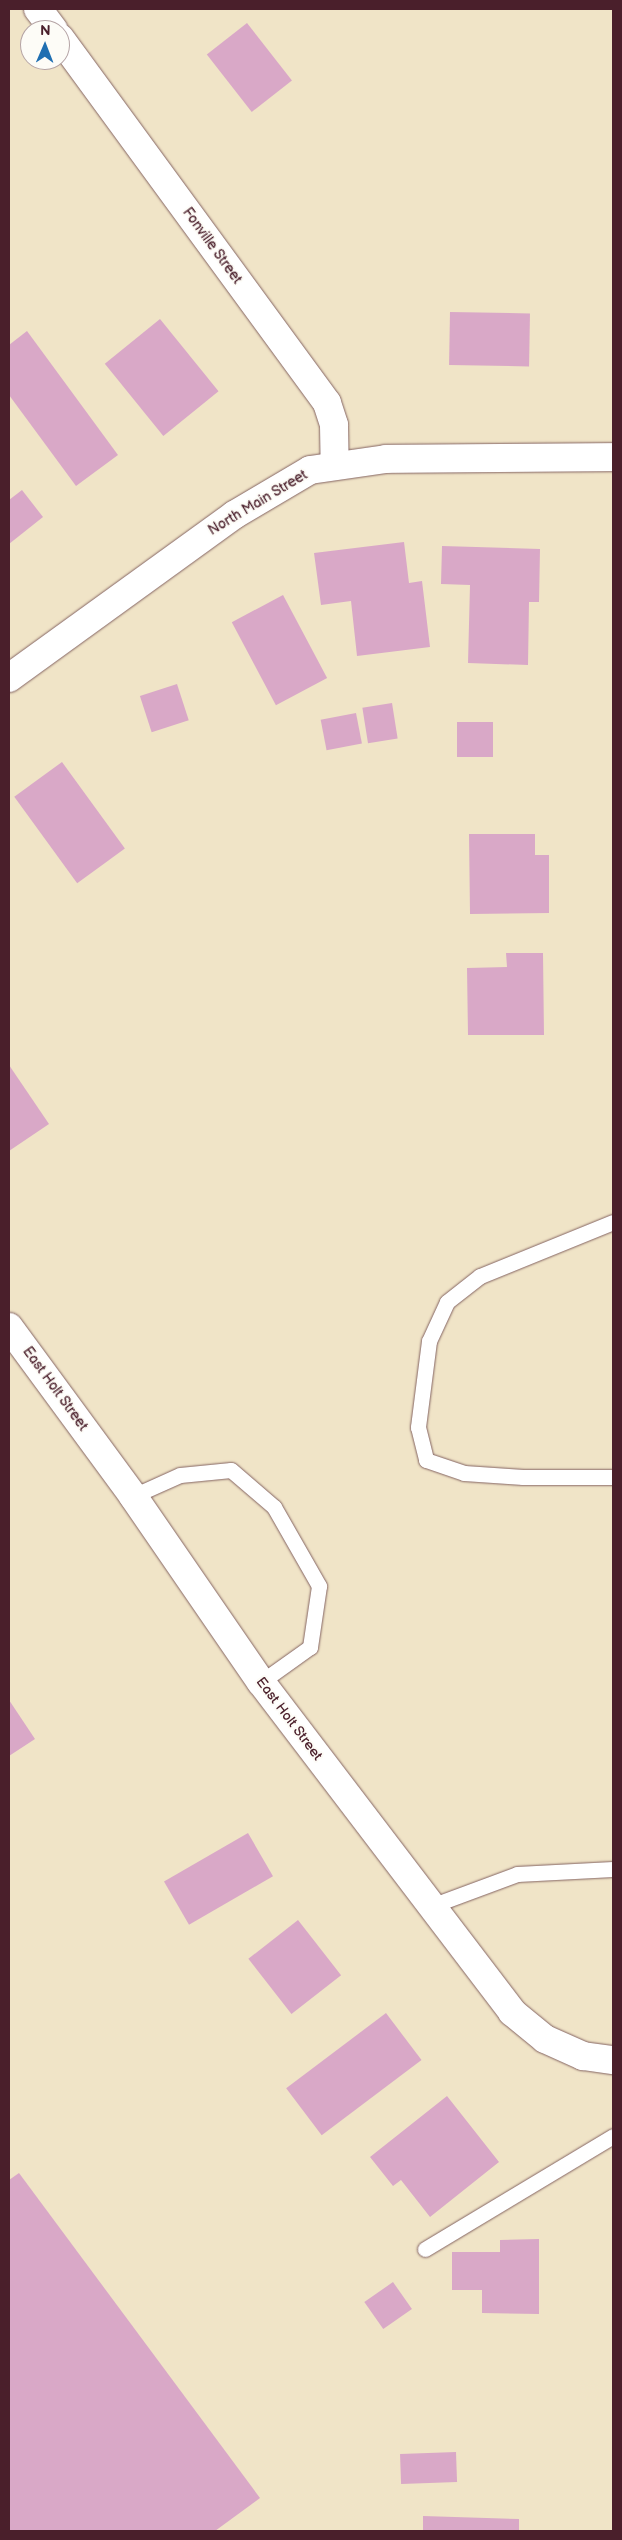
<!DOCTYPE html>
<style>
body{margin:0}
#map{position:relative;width:622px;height:2540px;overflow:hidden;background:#f0e4c7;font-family:"Balsamiq Sans",sans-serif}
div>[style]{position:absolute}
.building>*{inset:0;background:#d9a8c7;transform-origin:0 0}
.roads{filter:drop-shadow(0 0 1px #846462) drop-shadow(0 0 1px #846462)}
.lane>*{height:15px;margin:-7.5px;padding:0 7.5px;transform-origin:7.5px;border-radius:7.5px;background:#fff}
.street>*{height:28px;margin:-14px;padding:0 14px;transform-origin:14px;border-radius:14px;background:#fff}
.secondary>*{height:28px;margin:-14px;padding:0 14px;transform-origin:14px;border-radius:14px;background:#fff}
span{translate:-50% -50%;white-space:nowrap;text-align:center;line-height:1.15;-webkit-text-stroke:4px #fdfcf7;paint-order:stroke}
.street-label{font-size:14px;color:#4a1f2b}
.frame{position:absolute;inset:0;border:10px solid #4a1f2b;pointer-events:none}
.north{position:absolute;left:20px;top:20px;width:50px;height:50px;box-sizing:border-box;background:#fdfcf7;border:1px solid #b5a4a5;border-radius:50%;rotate:1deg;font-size:14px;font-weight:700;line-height:20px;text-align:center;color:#4a1f2b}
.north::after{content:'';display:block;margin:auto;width:18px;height:22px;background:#1f6fb2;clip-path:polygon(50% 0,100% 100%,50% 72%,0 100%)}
</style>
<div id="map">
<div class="building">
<i style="left:247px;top:23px;width:73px;height:51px;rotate:52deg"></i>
<i style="left:450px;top:312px;width:80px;height:53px;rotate:1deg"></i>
<i style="left:160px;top:319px;width:93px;height:71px;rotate:51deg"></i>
<i style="clip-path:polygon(27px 331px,118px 455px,76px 486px,9px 395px,9px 345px)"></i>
<i style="clip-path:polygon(22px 490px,43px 517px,9px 544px,9px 500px)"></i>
<i style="clip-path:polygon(404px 542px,409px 583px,422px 581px,430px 647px,357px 656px,351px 601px,321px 605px,314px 553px)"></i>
<i style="clip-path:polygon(442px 546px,540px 549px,539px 602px,529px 602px,528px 665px,468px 663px,470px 585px,441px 584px)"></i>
<i style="left:283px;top:595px;width:94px;height:58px;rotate:62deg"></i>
<i style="left:177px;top:684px;width:38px;height:39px;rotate:72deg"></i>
<i style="left:392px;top:703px;width:36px;height:30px;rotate:81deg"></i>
<i style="left:356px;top:713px;width:31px;height:36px;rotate:79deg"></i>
<i style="left:457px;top:722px;width:36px;height:35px"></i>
<i style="left:62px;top:762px;width:107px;height:59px;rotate:54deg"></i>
<i style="clip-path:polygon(469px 834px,535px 834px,535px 855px,549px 855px,549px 913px,470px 914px)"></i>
<i style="clip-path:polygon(506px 953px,543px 953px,544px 1035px,468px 1035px,467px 968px,507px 967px)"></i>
<i style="clip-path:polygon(9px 1065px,49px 1124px,9px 1151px)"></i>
<i style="clip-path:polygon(9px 1700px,35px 1739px,9px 1756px)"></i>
<i style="left:248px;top:1833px;width:50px;height:97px;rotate:60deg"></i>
<i style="left:298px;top:1920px;width:70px;height:63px;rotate:52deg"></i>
<i style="left:386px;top:2013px;width:59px;height:125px;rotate:53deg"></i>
<i style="clip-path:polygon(447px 2096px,499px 2162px,430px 2217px,401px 2180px,393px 2186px,370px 2157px)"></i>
<i style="clip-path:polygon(19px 2173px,260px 2498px,215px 2531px,9px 2531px,9px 2180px)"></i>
<i style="clip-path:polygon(539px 2239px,539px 2314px,482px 2313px,482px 2290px,452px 2290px,452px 2252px,500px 2252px,500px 2240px)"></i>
<i style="left:393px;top:2282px;width:33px;height:35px;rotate:55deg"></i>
<i style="left:456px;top:2452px;width:30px;height:56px;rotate:88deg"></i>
<i style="clip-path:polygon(423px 2516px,519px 2519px,519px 2531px,423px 2531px)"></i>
</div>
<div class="roads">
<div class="lane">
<i style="left:613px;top:1222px;width:144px;rotate:157.9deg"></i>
<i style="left:480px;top:1276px;width:42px;rotate:141.8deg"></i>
<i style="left:447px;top:1302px;width:43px;rotate:114.8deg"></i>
<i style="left:429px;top:1341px;width:87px;rotate:97.3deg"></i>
<i style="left:418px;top:1427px;width:34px;rotate:76deg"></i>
<i style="left:426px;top:1460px;width:40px;rotate:18.9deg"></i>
<i style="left:464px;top:1473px;width:59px;rotate:3.9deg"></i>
<i style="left:523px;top:1477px;width:90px"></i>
<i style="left:133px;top:1496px;width:51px;rotate:-24.1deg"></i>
<i style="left:180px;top:1475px;width:51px;rotate:-5.6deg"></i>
<i style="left:231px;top:1470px;width:57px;rotate:40.7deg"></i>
<i style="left:274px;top:1507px;width:91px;rotate:60.3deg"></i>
<i style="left:319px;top:1586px;width:62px;rotate:98.4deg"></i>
<i style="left:310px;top:1647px;width:60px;rotate:144.5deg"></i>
<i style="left:431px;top:1906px;width:92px;rotate:-20.4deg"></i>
<i style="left:517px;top:1874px;width:96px;rotate:-3deg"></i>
<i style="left:425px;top:2249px;width:219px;rotate:-31deg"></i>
</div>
<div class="street">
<i style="left:38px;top:9px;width:26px;rotate:53deg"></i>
<i style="left:60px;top:38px;width:452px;rotate:53.8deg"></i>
<i style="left:327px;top:403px;width:23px;rotate:72deg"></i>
<i style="left:334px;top:425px;width:39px;rotate:89deg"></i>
<i style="left:9px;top:1327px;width:210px;rotate:53.7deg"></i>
<i style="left:133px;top:1496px;width:226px;rotate:55.5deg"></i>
<i style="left:261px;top:1682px;width:415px;rotate:52.7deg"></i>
<i style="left:512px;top:2012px;width:43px;rotate:39.3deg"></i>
<i style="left:545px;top:2039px;width:42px;rotate:24.1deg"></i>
<i style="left:583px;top:2056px;width:30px;rotate:8deg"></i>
</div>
<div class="secondary">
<i style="left:9px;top:678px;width:278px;rotate:-35.9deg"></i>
<i style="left:234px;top:515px;width:88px;rotate:-30.6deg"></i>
<i style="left:310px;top:470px;width:77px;rotate:-8.2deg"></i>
<i style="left:386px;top:459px;width:227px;rotate:-0.5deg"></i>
</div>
</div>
<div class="street-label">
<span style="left:212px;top:246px;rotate:54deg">Fonville Street</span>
<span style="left:258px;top:503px;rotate:-31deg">North Main Street</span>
<span style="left:55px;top:1389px;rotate:54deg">East Holt Street</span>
<span style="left:289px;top:1719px;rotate:53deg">East Holt Street</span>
</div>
<div class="frame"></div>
<div class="north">N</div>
</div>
